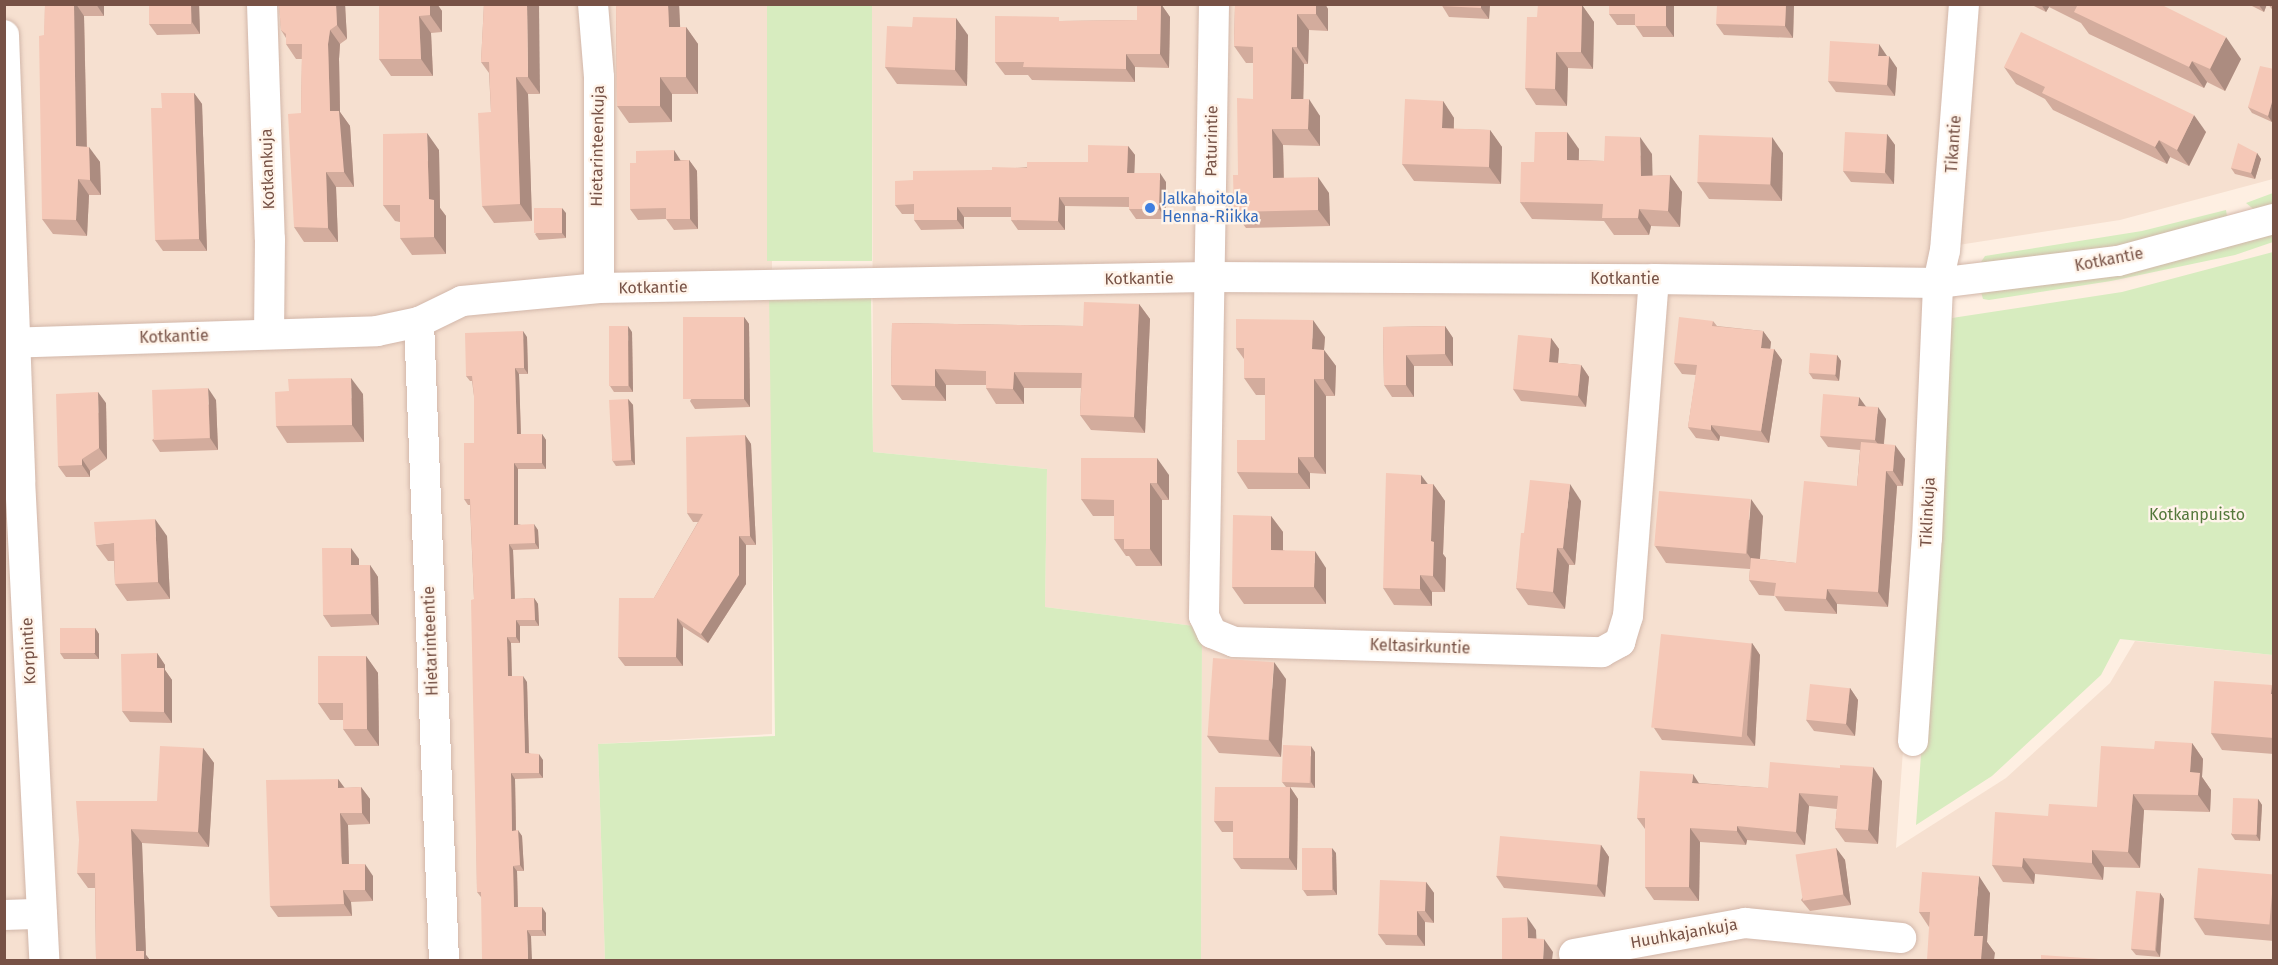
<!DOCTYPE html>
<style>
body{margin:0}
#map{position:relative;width:2278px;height:965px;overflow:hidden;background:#feefe2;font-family:"Fira Sans",sans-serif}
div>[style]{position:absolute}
.residential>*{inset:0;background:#f6e0d0}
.green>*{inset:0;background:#d7ecbf;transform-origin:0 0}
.roads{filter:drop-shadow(0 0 2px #d2b7aa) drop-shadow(0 0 2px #d2b7aa)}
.minor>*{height:30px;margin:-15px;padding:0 15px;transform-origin:15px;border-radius:15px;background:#fff}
.wall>*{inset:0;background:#d3ac9d}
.shaded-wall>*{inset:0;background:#ac8c80}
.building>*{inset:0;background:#f5c8b7;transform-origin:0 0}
.dots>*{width:16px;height:16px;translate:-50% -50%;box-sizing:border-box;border:3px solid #fff4ea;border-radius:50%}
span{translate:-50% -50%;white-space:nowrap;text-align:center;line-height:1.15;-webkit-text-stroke:4.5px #fff4ea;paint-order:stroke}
.street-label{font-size:16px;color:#775246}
.shop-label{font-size:16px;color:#366cbe}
.left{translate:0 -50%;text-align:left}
.park-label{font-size:16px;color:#54783b}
.frame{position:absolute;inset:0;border:6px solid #775246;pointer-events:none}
</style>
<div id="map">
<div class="residential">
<i style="clip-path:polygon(5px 5px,767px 5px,772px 261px,772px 734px,598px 744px,605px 960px,5px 960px)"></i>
<i style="clip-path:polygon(872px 5px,2273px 5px,2273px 179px,2120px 220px,1939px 248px,1896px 848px,2006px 778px,2110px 683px,2135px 641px,2273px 655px,2273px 960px,1201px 960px,1202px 627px,1045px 607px,1047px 469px,873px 452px)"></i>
</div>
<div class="green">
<i style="left:767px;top:5px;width:105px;height:256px"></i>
<i style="clip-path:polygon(2273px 193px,2273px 206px,2257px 212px,2246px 203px)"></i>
<i style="clip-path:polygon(2226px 210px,2227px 216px,2138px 242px,2004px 264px,1981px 262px,1985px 256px,2142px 231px)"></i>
<i style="clip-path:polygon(2273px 230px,2273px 242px,2235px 255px,2111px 281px,1989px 300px,1983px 299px,1981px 292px)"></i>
<i style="clip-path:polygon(2273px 252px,2273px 655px,2120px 639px,2101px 675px,1992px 776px,1916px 825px,1952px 318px,2122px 292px)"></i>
<i style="clip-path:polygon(769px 292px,871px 293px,873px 452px,1047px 469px,1045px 607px,1202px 627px,1201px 960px,605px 960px,598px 744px,775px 736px)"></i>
</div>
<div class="roads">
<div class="minor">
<i style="left:262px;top:4px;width:235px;rotate:88.1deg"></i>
<i style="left:270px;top:239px;width:94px;rotate:90.6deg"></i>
<i style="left:593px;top:4px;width:73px;rotate:85.3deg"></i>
<i style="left:599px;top:77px;width:211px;rotate:90deg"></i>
<i style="left:1214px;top:4px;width:612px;rotate:90.94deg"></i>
<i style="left:1204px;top:616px;width:19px;rotate:65deg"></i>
<i style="left:1212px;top:633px;width:24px;rotate:22deg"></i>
<i style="left:1234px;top:642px;width:368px;rotate:1.6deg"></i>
<i style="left:1602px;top:652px;width:21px;rotate:-29deg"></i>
<i style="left:1620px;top:642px;width:27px;rotate:-73deg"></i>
<i style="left:1628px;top:616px;width:338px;rotate:-85.6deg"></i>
<i style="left:4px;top:35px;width:444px;rotate:87.9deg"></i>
<i style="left:20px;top:479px;width:482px;rotate:87.1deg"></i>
<i style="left:419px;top:322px;width:638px;rotate:87.76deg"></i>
<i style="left:4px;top:343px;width:373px;rotate:-1.8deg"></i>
<i style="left:377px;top:331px;width:43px;rotate:-12.1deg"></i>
<i style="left:419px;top:322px;width:48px;rotate:-26deg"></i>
<i style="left:462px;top:301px;width:138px;rotate:-5.4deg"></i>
<i style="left:599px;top:288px;width:608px;rotate:-1.04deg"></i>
<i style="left:1207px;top:277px;width:447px;rotate:0.3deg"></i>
<i style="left:1654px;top:279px;width:284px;rotate:0.8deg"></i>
<i style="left:1938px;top:283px;width:181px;rotate:-7deg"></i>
<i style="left:2118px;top:261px;width:162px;rotate:-15.1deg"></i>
<i style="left:1913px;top:741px;width:203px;rotate:-86.1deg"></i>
<i style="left:1927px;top:538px;width:255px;rotate:-87.5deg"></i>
<i style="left:1938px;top:283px;width:33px;rotate:-78deg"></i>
<i style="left:1945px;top:251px;width:248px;rotate:-85.6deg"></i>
<i style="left:4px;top:915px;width:38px;rotate:-2deg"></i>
<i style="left:1574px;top:954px;width:174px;rotate:-10.3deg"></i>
<i style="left:1745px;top:923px;width:157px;rotate:5.5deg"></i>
</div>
</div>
<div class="wall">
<i style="clip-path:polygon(45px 4px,104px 4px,104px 16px,84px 16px,87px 147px,100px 162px,101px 195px,89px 195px,87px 236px,53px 234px,42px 219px)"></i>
<i style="clip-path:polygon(149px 4px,199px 4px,200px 34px,157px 35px,149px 24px)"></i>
<i style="clip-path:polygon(279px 4px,345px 4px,347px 39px,340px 44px,339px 59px,340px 112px,350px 126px,354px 187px,336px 187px,338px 242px,304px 242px,294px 227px,301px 113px,302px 59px,296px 59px,286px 44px,286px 38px,281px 30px)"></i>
<i style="clip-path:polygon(379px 4px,437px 4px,442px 11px,442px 32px,431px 33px,433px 76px,391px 76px,379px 59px)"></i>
<i style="clip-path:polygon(484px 4px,540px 94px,528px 94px,532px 221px,494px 223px,482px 206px,491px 112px,489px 73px,481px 62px)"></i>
<i style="clip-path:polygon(616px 4px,679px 4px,680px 27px,686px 27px,698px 44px,698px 94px,672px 94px,672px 122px,629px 123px,617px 106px)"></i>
<i style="clip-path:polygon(1137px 4px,1161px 4px,1170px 17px,1169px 68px,1135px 67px,1135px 82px,1032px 80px,1028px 75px,1005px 75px,995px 62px,1061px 21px,1137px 20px)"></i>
<i style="clip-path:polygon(1235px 4px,1325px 4px,1328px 9px,1328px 31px,1309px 30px,1308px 64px,1304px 64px,1303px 99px,1320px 116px,1320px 146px,1283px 145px,1284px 178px,1329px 193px,1330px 226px,1246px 228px,1234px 212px,1238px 175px,1253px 99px,1253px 63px,1246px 63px,1234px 46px)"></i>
<i style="clip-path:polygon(1441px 4px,1490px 4px,1489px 19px,1449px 17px)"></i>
<i style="clip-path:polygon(1609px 4px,1674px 4px,1674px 37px,1643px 37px,1635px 25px,1617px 25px,1609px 14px)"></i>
<i style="clip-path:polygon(1794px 4px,1793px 38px,1724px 35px,1716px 24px,1747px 6px)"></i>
<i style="clip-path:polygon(2030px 4px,2160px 4px,2241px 59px,2225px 91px,2207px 82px,2204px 88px,2089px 34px,2081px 23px,2049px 7px,2046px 12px)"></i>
<i style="clip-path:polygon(2248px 4px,2267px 4px,2264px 12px)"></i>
<i style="clip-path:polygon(2268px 4px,2274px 4px,2274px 12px)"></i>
<i style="clip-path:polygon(1582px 5px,1594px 22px,1593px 69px,1568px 68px,1567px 106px,1536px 105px,1525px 88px,1537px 17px)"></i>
<i style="clip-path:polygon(968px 35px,967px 86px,897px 84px,885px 67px)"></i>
<i style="clip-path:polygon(1887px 56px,1897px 68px,1895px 96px,1836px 92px,1828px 81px)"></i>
<i style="clip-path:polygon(2004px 67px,2206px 132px,2189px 166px,2170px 157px,2167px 164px,2053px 110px,2045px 99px,2016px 84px)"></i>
<i style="clip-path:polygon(2274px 69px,2274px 116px,2272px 122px,2252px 113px,2248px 107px)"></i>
<i style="clip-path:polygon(194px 93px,202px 104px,207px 251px,163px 251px,155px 240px,162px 108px)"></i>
<i style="clip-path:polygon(1443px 101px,1454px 118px,1454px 129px,1490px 130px,1502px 147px,1501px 184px,1414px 181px,1402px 164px)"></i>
<i style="clip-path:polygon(1887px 134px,1895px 145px,1894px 184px,1851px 182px,1843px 171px)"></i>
<i style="clip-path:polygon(1128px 146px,1135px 155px,1134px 173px,1166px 182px,1166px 219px,1136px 219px,1129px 209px,1129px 207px,1065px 206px,1065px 230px,1018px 230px,1011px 220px,1011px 217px,964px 217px,964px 229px,921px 230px,914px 220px,914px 214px,902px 214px,895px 205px,913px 180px,992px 170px,1088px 162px)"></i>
<i style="clip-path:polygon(1579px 149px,1579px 160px,1604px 161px,1652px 154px,1652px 176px,1670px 175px,1682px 192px,1680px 227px,1651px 226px,1649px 235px,1614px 235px,1604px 221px,1532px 219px,1520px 202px,1534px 162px)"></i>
<i style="clip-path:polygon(439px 150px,440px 208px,446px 216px,446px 254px,412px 255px,400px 238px,400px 222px,395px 221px,383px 205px)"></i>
<i style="clip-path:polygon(1783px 153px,1782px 201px,1709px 199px,1697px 182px)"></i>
<i style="clip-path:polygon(2257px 153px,2261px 159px,2255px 179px,2235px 174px,2231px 168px)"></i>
<i style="clip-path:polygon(681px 160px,689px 160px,697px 171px,698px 229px,674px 230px,666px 219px,638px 220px,630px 209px)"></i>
<i style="clip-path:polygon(566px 213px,566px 238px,539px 240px,535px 234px)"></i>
<i style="clip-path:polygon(1139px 304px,1150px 319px,1145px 433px,1091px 430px,1080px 415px,1081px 388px,1024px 388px,1024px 404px,996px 404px,986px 388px,986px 385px,946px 385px,946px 401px,902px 400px,891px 385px,892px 323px,1083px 326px)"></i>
<i style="clip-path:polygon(744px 317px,749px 324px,750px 407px,695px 409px,690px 401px)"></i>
<i style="clip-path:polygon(1713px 321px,1717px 326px,1763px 331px,1771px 342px,1770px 349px,1774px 349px,1782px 360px,1769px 443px,1720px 436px,1719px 441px,1696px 438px,1688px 427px,1696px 375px,1682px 374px,1674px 363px)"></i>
<i style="clip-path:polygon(1445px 326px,1453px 338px,1453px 366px,1414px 366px,1414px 397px,1392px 397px,1384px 385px,1383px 327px)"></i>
<i style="clip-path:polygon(632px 332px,633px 392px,614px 392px,610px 386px)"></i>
<i style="clip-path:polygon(527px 337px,528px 374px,519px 374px,521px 434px,542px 434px,546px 440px,546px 469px,518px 469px,518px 524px,538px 530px,539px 549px,513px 550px,515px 599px,534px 598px,538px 604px,539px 626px,520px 626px,520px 643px,511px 643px,512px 676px,527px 682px,529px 753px,543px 760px,543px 778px,515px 779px,516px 830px,522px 836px,524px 871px,517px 871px,518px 907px,546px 913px,546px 936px,531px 936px,481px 897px,477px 892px,474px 599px,470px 505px,468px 505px,464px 499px,474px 443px,474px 396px,472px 381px,470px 381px,466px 376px)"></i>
<i style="clip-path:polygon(1325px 337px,1324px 350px,1336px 366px,1335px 396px,1326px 396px,1326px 474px,1310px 473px,1310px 489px,1248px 489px,1237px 472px,1265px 440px,1265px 395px,1256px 395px,1244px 378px,1244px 359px,1236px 348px)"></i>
<i style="clip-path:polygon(1551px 338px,1559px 349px,1558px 363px,1581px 365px,1589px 377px,1586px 407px,1521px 401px,1513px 389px)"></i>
<i style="clip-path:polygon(1837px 355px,1841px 361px,1839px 381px,1813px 379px,1809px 373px)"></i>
<i style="clip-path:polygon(363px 394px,364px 442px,287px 443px,276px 426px)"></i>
<i style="clip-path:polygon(628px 399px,633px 405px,635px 465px,616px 466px,612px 460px)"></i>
<i style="clip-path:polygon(216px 400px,218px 450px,160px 452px,152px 440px)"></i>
<i style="clip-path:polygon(106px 403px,107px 459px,90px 471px,90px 477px,66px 477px,58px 466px)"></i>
<i style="clip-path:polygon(1865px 406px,1886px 419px,1884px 444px,1905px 459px,1903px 486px,1897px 486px,1888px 607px,1837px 604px,1837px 614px,1785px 611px,1775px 596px,1759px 595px,1749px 580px,1750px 569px,1666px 563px,1655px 546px,1763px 516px,1760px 559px,1796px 563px,1857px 486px,1860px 450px,1828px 447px,1820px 436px)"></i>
<i style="clip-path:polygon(745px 435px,751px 444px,756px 545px,746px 545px,746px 584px,708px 643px,683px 627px,683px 666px,625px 666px,618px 657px,654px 598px,698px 522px,693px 522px,687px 513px)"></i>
<i style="clip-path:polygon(1169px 475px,1169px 500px,1162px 500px,1162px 566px,1136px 566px,1129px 556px,1126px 556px,1114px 539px,1114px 516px,1093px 516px,1081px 499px)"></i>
<i style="clip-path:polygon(1428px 484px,1433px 484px,1445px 501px,1443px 554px,1446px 558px,1445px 592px,1432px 592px,1432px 606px,1394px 605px,1383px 588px)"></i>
<i style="clip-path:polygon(1581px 501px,1575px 565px,1569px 565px,1565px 609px,1528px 605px,1516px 588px,1524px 533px)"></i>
<i style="clip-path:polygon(1271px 516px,1283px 532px,1283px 550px,1326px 568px,1326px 604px,1244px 604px,1232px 587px)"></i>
<i style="clip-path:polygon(167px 536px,170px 599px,127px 601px,115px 584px,114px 561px,108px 561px,96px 545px)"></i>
<i style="clip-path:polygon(359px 559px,359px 565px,370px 565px,378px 577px,379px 625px,331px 627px,323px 615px)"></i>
<i style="clip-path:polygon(95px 628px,99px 634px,99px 659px,64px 659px,60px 653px)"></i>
<i style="clip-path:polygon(1752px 643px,1760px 655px,1755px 746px,1662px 740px,1654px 728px)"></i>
<i style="clip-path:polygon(157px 653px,165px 665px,165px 670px,172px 680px,172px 723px,130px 722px,122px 711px)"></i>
<i style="clip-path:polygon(366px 656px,378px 673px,379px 746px,355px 746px,343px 729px,343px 720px,330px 720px,318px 703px)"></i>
<i style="clip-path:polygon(1286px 679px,1281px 757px,1219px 753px,1207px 736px)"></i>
<i style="clip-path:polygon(2272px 685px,2274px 687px,2274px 754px,2222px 750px,2211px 733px)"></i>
<i style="clip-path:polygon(1850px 688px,1858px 700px,1855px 736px,1814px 731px,1806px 720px)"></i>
<i style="clip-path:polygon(2192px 743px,2203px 759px,2202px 777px,2211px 790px,2210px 812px,2144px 810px,2140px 868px,2104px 867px,2103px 880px,2035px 874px,2034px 884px,2003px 882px,1992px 865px,2048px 816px,2097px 807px,2154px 749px)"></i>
<i style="clip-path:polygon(203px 748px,214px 763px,209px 847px,142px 843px,146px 955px,150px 960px,96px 960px,95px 888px,88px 888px,77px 873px,157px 801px)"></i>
<i style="clip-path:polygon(1315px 752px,1315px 788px,1290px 787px,1298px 799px,1297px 870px,1241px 869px,1233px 858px,1233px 832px,1222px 832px,1214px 821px,1286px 787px,1282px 782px)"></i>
<i style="clip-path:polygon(338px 779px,344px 788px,361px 787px,370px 799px,370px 824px,348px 825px,349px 864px,373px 876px,373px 901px,351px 902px,352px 916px,278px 917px,270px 906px)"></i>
<i style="clip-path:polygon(1882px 781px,1878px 844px,1845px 842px,1835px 828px,1837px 809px,1809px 806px,1805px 845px,1747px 840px,1746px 845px,1700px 842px,1699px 901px,1654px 900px,1645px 887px,1645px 829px,1637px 818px,1699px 783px,1768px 788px)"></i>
<i style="clip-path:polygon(2258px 799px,2262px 805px,2260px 841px,2235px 840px,2231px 834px)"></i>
<i style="clip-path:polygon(1601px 845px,1609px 857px,1605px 897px,1504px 888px,1496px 876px)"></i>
<i style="clip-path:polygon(1836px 848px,1845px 860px,1851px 905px,1810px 911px,1801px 900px)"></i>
<i style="clip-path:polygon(1336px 853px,1337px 895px,1307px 896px,1303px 890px)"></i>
<i style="clip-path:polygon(2274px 875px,2274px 941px,2205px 935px,2194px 918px)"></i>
<i style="clip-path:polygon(1426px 882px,1434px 893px,1434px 923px,1425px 922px,1425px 946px,1386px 945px,1378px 934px)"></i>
<i style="clip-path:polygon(1990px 893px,1987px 942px,1995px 953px,1929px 927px,1919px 912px)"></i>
<i style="clip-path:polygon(2160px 893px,2164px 899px,2160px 957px,2136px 955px,2131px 949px)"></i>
</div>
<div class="shaded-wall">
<i style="clip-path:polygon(74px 4px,76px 4px,84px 16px,87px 162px,76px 146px)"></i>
<i style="clip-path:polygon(96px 4px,104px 4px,104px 16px)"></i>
<i style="clip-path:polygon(191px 4px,199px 4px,200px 34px,192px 22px)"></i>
<i style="clip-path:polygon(336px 4px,345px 4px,347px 39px,337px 25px)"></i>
<i style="clip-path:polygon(430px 4px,437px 4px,442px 11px,442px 32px,430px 15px)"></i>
<i style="clip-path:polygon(527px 4px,539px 4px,540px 94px,528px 77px)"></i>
<i style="clip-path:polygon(668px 4px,679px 4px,681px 44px,669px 27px)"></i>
<i style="clip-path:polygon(1161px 4px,1170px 17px,1169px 68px,1160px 54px)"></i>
<i style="clip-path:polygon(1316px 4px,1325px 4px,1328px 9px,1328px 31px,1316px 14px)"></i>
<i style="clip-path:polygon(1481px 4px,1490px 4px,1489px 19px,1481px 8px)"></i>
<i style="clip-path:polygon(1666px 4px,1674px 4px,1674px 37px,1666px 26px)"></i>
<i style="clip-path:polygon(1786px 4px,1794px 4px,1793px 38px,1785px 26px)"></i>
<i style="clip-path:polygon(2041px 4px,2047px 4px,2049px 7px,2046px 12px)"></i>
<i style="clip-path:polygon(2258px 4px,2267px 4px,2264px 12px)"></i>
<i style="clip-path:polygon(1582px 5px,1594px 22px,1593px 69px,1581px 52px)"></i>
<i style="clip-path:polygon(1297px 14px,1309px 30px,1308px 64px,1297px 47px)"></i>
<i style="clip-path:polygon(419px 16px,431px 33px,433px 76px,421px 59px)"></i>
<i style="clip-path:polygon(956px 18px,968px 35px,967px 86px,955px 70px)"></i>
<i style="clip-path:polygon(686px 27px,698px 44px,698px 94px,686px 77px)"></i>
<i style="clip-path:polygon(330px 30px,340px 44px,339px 59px,340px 112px,350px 126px,354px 187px,344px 172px,330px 111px,328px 44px)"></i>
<i style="clip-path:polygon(2226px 37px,2241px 59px,2225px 91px,2210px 69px)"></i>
<i style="clip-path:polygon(1879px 44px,1887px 56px,1886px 67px,1878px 56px)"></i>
<i style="clip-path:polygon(1292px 47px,1304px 64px,1303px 116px,1291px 99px)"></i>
<i style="clip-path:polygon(1556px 52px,1568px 68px,1567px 106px,1555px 89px)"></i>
<i style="clip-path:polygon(1126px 54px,1135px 67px,1135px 82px,1126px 69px)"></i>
<i style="clip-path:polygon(1889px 56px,1897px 68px,1895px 96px,1887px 85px)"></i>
<i style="clip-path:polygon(2192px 61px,2207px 82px,2204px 88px,2189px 67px)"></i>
<i style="clip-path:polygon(516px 77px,528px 94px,532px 221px,520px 204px)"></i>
<i style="clip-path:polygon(660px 77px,672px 94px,672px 122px,660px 106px)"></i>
<i style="clip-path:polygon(194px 93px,202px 104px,207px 251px,199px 239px)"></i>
<i style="clip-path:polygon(2274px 95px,2274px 116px,2272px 122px,2268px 116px)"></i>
<i style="clip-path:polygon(1309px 99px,1320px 116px,1320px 146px,1308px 129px)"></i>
<i style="clip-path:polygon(1443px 101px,1454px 118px,1453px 145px,1442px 128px)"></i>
<i style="clip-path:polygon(2194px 115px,2206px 132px,2189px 166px,2177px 150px)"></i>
<i style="clip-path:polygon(1272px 129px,1283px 145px,1284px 194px,1273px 178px)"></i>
<i style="clip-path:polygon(1490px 130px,1502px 147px,1501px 184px,1489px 167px)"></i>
<i style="clip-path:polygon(1567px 132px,1579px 149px,1578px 177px,1567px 160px)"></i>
<i style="clip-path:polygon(427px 133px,439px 150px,440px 208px,446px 216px,446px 254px,434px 237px,429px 199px)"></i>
<i style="clip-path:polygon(1887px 134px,1895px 145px,1894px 184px,1885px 172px)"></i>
<i style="clip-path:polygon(1640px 137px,1652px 154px,1653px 193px,1641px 176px)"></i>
<i style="clip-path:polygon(1772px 137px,1783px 153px,1782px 201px,1770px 184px)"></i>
<i style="clip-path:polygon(2159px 140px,2170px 157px,2167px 164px,2155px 147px)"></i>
<i style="clip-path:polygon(1128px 146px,1135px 155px,1134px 182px,1127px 173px)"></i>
<i style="clip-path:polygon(89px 147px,100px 162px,101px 195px,90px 180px)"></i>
<i style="clip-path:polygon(674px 150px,681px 161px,674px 161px)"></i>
<i style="clip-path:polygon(2257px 153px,2261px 159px,2255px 179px,2251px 173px)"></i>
<i style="clip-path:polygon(689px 160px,697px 171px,698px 229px,690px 219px)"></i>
<i style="clip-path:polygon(326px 172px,336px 187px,338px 242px,328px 228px)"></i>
<i style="clip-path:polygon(1160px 173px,1166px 182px,1166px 219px,1159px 209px)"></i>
<i style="clip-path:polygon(1670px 175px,1682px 192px,1680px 227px,1668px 211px)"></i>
<i style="clip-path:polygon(1318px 177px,1329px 193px,1330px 226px,1318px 210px)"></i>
<i style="clip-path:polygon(78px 179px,89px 195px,87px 236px,76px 220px)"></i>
<i style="clip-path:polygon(1059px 197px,1065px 206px,1065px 230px,1058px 221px)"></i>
<i style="clip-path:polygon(957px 207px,964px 217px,964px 229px,957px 220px)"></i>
<i style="clip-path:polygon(562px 208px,566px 213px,566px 238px,562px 233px)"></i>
<i style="clip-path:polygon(1639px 209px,1651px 226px,1649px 235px,1638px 218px)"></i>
<i style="clip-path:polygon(1139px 304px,1150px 319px,1145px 433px,1134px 417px)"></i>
<i style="clip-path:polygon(744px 317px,749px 324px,750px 407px,744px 399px)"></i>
<i style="clip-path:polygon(1313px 320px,1325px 337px,1324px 350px,1336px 366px,1335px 396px,1324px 379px,1312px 349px)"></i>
<i style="clip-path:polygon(628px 326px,632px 332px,633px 392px,629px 386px)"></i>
<i style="clip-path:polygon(1445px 326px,1453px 338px,1453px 366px,1445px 354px)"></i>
<i style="clip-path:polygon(523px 331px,527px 337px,528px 374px,524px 368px)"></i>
<i style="clip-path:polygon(1763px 331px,1771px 342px,1769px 359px,1761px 348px)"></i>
<i style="clip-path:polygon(1551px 338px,1559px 349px,1557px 374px,1549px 362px)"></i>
<i style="clip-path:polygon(1774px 349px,1782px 360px,1769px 443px,1761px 431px)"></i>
<i style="clip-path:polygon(1406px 355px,1414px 366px,1414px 397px,1406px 385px)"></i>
<i style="clip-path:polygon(1837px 355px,1841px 361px,1839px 381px,1835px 375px)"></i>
<i style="clip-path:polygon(1581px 365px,1589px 377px,1586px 407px,1578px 396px)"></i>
<i style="clip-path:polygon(515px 368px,519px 374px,521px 440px,517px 434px)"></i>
<i style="clip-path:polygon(935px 369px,946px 385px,946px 401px,935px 386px)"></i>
<i style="clip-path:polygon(1014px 372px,1024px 388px,1024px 404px,1013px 389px)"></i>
<i style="clip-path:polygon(351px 378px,363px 394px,364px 442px,352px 425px)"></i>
<i style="clip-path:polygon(1314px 379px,1326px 396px,1326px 474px,1314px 457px)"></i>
<i style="clip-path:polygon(208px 388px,216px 400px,218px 450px,210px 438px)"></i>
<i style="clip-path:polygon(98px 392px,106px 403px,107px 459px,99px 448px)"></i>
<i style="clip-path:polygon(1859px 397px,1867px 408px,1858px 406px)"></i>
<i style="clip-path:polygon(628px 399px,633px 405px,635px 465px,631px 460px)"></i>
<i style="clip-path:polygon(1878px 407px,1886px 419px,1883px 451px,1875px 440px)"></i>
<i style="clip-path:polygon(1711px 425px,1720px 436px,1719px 441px,1711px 430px)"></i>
<i style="clip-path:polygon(542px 434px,546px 440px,546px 469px,542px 463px)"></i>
<i style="clip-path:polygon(745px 435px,751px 444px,756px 545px,750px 536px)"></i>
<i style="clip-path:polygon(1895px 445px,1905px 459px,1903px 486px,1893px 471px)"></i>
<i style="clip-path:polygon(1298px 457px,1310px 473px,1310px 489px,1298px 473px)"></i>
<i style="clip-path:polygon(1157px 458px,1169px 475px,1169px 500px,1157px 483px)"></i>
<i style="clip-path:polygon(82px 459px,90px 471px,90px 477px,82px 465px)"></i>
<i style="clip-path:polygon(514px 463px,518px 469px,518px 530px,514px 525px)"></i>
<i style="clip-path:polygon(1886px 471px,1897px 486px,1888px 607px,1878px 592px)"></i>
<i style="clip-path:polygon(1421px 475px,1433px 491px,1421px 484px)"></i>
<i style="clip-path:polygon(1150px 483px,1162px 500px,1162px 566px,1150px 549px)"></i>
<i style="clip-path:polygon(1433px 484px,1445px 501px,1443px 554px,1446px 558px,1445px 592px,1433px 576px,1431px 541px)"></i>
<i style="clip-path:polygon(1570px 484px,1581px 501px,1575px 565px,1563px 548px)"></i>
<i style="clip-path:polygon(1751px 499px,1763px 516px,1759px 570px,1747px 553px)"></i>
<i style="clip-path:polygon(1271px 516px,1283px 532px,1283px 567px,1271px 550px)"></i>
<i style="clip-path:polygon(155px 519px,167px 536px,170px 599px,158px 582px)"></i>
<i style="clip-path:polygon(534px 524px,538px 530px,539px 549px,535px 543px)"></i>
<i style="clip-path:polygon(739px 536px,746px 545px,746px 584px,708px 643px,701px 634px)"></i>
<i style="clip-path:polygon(509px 544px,513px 550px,515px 604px,511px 599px)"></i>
<i style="clip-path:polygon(351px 548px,359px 559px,359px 577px,351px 565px)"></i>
<i style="clip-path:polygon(1557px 548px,1569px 565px,1565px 609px,1553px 592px)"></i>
<i style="clip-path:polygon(1315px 551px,1326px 568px,1326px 604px,1314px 587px)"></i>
<i style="clip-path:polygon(370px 565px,378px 577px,379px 625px,371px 614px)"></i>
<i style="clip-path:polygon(1420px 575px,1432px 592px,1432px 606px,1420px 589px)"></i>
<i style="clip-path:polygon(1827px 589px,1837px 604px,1837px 614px,1826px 599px)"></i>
<i style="clip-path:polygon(534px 598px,538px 604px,539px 626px,535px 620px)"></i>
<i style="clip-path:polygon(677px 618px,683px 627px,683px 666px,676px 657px)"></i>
<i style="clip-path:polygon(516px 620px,520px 626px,520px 643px,516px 637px)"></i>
<i style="clip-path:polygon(95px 628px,99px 634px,99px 659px,94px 653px)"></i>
<i style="clip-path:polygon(507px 637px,511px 643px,512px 682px,508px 676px)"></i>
<i style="clip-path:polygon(1752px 643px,1760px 655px,1755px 746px,1747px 735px)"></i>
<i style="clip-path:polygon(157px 653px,165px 665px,165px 670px,172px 680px,172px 723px,164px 712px,157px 668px)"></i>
<i style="clip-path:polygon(366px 656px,378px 673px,379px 746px,367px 729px)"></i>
<i style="clip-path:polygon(1274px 662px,1286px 679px,1281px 757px,1269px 740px)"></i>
<i style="clip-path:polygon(523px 676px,527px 682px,529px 759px,525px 753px)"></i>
<i style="clip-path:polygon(2272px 685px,2274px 687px,2274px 697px,2271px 694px)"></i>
<i style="clip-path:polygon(1850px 688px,1858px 700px,1855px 736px,1846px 724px)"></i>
<i style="clip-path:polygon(2192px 743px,2203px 759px,2202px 777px,2211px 790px,2210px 812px,2198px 795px,2190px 772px)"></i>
<i style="clip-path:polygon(1311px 746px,1315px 752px,1315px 788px,1311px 782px)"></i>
<i style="clip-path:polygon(203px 748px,214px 763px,209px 847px,198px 832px)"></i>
<i style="clip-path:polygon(539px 754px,543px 760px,543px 778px,539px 773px)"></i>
<i style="clip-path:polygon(1873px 767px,1882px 781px,1878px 844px,1868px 830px)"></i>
<i style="clip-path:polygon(511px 773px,515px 779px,516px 836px,512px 831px)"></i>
<i style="clip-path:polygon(1693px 774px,1702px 788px,1692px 783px)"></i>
<i style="clip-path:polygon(338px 779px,347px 791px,338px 788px)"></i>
<i style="clip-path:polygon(361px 787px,370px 799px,370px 824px,362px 813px)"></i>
<i style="clip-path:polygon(1290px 787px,1298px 799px,1297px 870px,1289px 858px)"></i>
<i style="clip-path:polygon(1799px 793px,1809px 806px,1805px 845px,1796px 832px)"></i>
<i style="clip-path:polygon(2133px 794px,2144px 810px,2140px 868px,2128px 852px)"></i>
<i style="clip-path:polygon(2258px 799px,2262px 805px,2260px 841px,2256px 835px)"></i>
<i style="clip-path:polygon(340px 813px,348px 825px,349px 868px,342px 864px)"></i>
<i style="clip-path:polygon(1737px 826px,1747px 840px,1746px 845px,1737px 831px)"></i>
<i style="clip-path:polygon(1690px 828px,1700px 842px,1699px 901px,1689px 887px)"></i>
<i style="clip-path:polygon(131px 829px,142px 843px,146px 955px,150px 960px,143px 960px,136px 951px)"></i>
<i style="clip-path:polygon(518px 830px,522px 836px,524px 871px,520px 865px)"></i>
<i style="clip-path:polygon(1601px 845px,1609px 857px,1605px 897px,1597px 886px)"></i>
<i style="clip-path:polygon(1332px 848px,1336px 853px,1337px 895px,1333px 889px)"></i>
<i style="clip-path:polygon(1836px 848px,1845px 860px,1851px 905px,1843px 894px)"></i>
<i style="clip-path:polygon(2092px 850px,2104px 867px,2103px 880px,2092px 863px)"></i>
<i style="clip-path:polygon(2023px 858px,2035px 874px,2034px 884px,2022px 867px)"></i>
<i style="clip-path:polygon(365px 864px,373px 876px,373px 901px,365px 890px)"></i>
<i style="clip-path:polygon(513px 866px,517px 871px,518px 913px,514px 907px)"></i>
<i style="clip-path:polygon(1979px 876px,1990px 893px,1987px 942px,1995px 953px,1994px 960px,1981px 960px,1974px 936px)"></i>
<i style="clip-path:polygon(1426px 882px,1434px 893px,1434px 923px,1425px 911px)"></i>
<i style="clip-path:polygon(343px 890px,351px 902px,352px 916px,344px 904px)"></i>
<i style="clip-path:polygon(2160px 893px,2164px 899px,2160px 957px,2156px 951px)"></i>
<i style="clip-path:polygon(542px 907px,546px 913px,546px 936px,542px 930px)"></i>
<i style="clip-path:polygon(1417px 911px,1425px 922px,1425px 946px,1417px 935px)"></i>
<i style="clip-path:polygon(1527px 917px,1536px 930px,1537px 951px,1528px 938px)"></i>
<i style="clip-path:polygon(527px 930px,531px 936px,532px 960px,528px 960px)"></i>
<i style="clip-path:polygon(1544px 939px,1553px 952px,1552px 960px,1543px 960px)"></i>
</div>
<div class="building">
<i style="clip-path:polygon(45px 4px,74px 4px,76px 146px,89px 147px,90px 180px,78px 179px,76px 220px,42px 219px,39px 36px,44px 35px)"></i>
<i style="left:149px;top:4px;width:42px;height:20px"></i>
<i style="clip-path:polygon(279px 4px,336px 4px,337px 25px,330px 30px,328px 44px,330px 111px,339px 111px,344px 172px,326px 172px,328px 228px,294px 227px,288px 114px,301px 113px,302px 44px,286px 44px,286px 34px,281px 30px)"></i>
<i style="clip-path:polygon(379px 4px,430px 4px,430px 15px,419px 16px,421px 59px,379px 59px)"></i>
<i style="clip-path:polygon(484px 4px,527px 4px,528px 77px,516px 77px,520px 204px,482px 206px,478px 113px,491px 112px,489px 62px,481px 62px)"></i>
<i style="clip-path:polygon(616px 4px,668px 4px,669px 27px,686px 27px,686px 77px,660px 77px,660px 106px,617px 106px)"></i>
<i style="clip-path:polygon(1137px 4px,1161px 4px,1160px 54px,1126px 54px,1126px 69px,1023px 67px,1024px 62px,995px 62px,995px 16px,1059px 17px,1059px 21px,1137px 20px)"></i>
<i style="clip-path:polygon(1235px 4px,1316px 4px,1316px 14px,1297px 14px,1297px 47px,1292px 47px,1291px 99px,1309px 99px,1308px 129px,1272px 129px,1273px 178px,1318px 177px,1318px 210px,1234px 212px,1233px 175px,1238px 175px,1237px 98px,1253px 99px,1253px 47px,1234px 46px)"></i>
<i style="clip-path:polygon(1441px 4px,1481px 4px,1481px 8px,1441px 6px)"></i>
<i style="clip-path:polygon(1538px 4px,1582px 5px,1581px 52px,1556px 52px,1555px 89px,1525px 88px,1527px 17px,1537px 17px)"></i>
<i style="clip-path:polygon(1609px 4px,1666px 4px,1666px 26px,1635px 26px,1635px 14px,1609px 14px)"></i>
<i style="clip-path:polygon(1747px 4px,1786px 4px,1785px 26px,1716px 24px,1717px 5px,1747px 6px)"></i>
<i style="clip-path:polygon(2073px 4px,2160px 4px,2226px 37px,2210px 69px,2192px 61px,2189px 67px,2074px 12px,2077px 6px)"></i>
<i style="clip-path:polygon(913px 17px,956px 18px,955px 70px,885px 67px,887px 26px,912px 27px)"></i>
<i style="clip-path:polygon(2021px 32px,2194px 115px,2177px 150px,2159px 140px,2155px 147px,2042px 93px,2045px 87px,2004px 67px)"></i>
<i style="clip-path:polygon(1830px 41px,1879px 44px,1878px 56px,1889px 56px,1887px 85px,1828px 81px)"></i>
<i style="clip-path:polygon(2260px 66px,2274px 69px,2274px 95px,2268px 116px,2248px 107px)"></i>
<i style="clip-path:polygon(161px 93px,194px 93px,199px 239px,155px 240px,151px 108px,162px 108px)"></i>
<i style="clip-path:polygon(1405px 99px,1443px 101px,1442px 128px,1490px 130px,1489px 167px,1402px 164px)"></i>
<i style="clip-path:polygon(1535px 132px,1567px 132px,1567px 160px,1604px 161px,1605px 136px,1640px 137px,1641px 176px,1670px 175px,1668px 211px,1639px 209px,1638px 218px,1602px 218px,1603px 204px,1520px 202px,1521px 162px,1534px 162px)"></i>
<i style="left:1845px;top:132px;width:42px;height:39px;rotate:3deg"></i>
<i style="clip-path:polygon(427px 133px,429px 199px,434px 200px,434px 237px,400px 238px,400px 205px,383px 205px,383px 134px)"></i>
<i style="left:1699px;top:135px;width:73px;height:47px;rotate:2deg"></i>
<i style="clip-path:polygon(2238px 143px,2257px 153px,2251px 173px,2231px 168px)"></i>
<i style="clip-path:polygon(1088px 145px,1128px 146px,1127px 173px,1160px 173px,1159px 209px,1129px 209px,1129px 197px,1059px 197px,1058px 221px,1011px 220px,1011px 207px,957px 207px,957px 220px,914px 220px,914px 204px,895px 205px,895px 181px,913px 180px,913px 171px,992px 170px,992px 167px,1027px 168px,1027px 162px,1088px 162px)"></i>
<i style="clip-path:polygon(674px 150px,674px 161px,689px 160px,690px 219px,666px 219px,666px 208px,630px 209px,630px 163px,636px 163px,636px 151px)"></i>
<i style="left:562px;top:208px;width:25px;height:28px;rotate:90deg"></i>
<i style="clip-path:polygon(1084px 302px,1139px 304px,1134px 417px,1080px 415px,1082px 373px,1014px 372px,1013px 389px,986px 388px,986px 371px,935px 369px,935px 386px,891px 385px,892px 323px,1083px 326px)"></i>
<i style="left:744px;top:317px;width:82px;height:61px;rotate:90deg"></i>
<i style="clip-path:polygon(1679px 317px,1713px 321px,1712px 326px,1763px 331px,1761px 348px,1774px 349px,1761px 431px,1711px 425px,1711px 430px,1688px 427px,1697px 365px,1674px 363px)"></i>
<i style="clip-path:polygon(1236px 319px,1313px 320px,1312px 349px,1324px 350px,1324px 379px,1314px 379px,1314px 457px,1298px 457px,1298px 473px,1237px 472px,1237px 440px,1265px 440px,1265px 378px,1244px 378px,1244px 348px,1236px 348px)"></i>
<i style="left:609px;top:326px;width:19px;height:60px"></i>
<i style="clip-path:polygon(1445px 326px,1445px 354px,1406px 355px,1406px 385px,1384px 385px,1383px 327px)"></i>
<i style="clip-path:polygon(523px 331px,524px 368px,515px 368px,517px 434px,542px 434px,542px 463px,514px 463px,514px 525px,534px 524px,535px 543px,509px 544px,511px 599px,534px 598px,535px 620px,516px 620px,516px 637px,507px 637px,508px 676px,523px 676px,525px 753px,539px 754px,539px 773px,511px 773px,512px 831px,518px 830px,520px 865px,513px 866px,514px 907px,542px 907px,542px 930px,527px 930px,528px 960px,482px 960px,481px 892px,477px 892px,471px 600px,474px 599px,470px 499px,464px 499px,464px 443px,474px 443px,474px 396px,472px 376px,466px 376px,465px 333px)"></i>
<i style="clip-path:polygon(1518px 335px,1551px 338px,1549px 362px,1581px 365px,1578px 396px,1513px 389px)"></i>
<i style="left:1810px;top:353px;width:27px;height:20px;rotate:4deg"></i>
<i style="clip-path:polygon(351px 378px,352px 425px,276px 426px,275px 392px,289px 391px,288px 379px)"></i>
<i style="left:208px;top:388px;width:50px;height:56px;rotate:88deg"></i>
<i style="clip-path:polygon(98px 392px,99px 448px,82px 459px,82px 465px,58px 466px,56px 394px)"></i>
<i style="clip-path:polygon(1823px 394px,1859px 397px,1858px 406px,1878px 407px,1875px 440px,1820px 436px)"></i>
<i style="left:628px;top:399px;width:61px;height:19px;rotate:87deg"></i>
<i style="clip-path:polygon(745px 435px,750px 536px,739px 536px,739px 575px,701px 634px,677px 618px,676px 657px,618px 657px,619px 598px,654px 598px,703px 514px,687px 513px,686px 437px)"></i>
<i style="clip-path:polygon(1861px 442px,1895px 445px,1893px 471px,1886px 471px,1878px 592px,1827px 589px,1826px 599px,1774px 596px,1776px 583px,1749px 580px,1751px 558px,1796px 563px,1804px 481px,1857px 486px)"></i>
<i style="clip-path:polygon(1081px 458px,1157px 458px,1157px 483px,1150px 483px,1150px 549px,1124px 549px,1124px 539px,1114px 539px,1114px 500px,1081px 499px)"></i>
<i style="clip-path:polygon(1386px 473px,1421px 475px,1421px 484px,1433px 484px,1431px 541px,1434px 542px,1433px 576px,1420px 575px,1420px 589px,1383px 588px)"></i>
<i style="clip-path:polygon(1530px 480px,1570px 484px,1563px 548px,1557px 548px,1553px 592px,1516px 588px,1521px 533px,1524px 533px)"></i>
<i style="left:1659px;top:491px;width:92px;height:55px;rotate:5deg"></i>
<i style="clip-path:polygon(1233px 515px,1271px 516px,1271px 550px,1315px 551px,1314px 587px,1232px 587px)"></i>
<i style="clip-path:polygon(155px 519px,158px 582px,115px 584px,114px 543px,96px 545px,94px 522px)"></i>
<i style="clip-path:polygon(322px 548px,351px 548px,351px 565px,370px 565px,371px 614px,323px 615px)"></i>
<i style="left:60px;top:628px;width:35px;height:25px"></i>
<i style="left:1661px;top:634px;width:91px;height:94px;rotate:6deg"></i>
<i style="clip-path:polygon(157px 653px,157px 668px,164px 668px,164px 712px,122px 711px,121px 654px)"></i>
<i style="clip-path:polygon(318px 656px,366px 656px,367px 729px,343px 729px,343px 703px,318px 703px)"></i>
<i style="left:1213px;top:658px;width:61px;height:78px;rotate:4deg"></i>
<i style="clip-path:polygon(2214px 681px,2272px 685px,2271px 694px,2274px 694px,2274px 738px,2211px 733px)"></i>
<i style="left:1810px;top:684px;width:40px;height:36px;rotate:6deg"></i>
<i style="clip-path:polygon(2155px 741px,2192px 743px,2190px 772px,2200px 773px,2198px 795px,2133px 794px,2128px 852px,2092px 850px,2092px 863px,2023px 858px,2022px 867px,1992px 865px,1995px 812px,2048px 816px,2049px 804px,2097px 807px,2101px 746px,2154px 749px)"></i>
<i style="left:1283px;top:745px;width:28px;height:37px;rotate:2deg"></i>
<i style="clip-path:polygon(160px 746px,203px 748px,198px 832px,131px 829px,136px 951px,144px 951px,144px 960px,96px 960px,95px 873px,77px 873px,79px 840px,76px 801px,157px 801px)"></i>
<i style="clip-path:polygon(1770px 762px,1840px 768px,1840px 765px,1873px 767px,1868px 830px,1835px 828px,1838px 796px,1799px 793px,1796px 832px,1737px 826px,1737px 831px,1690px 828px,1689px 887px,1645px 887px,1645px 818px,1637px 818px,1640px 771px,1693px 774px,1692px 783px,1768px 788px)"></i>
<i style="clip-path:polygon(338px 779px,338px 788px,361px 787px,362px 813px,340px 813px,341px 856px,342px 864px,365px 864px,365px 890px,343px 890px,344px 904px,270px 906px,266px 780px)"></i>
<i style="clip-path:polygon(1215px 787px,1290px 787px,1289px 858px,1233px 858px,1233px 821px,1214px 821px)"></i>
<i style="left:2233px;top:798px;width:25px;height:36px;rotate:2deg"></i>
<i style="left:1500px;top:836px;width:101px;height:40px;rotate:5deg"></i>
<i style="left:1302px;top:848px;width:30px;height:42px"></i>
<i style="left:1836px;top:848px;width:47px;height:41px;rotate:81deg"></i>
<i style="left:2198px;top:868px;width:76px;height:50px;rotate:5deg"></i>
<i style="clip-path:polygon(1922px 872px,1979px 876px,1974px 936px,1983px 936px,1981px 960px,1927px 960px,1930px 912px,1919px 912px)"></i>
<i style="clip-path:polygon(1380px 880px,1426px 882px,1425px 911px,1417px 911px,1417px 935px,1378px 934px)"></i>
<i style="left:2136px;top:891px;width:24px;height:58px;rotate:5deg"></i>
<i style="clip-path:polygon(1527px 917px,1528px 938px,1544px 939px,1543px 960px,1502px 960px,1502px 918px)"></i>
<i style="clip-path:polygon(2041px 955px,2114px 960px,2041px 960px)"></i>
</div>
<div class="dots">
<i style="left:1150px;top:208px;background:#3f7fe0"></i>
</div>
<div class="street-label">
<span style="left:1212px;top:141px;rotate:-89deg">Paturintie</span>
<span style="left:1954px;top:144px;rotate:-86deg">Tikantie</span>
<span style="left:598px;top:146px;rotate:-89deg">Hietarinteenkuja</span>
<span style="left:268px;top:169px;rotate:-92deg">Kotkankuja</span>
<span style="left:2109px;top:260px;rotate:-11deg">Kotkantie</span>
<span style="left:1139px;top:279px;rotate:-1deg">Kotkantie</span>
<span style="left:1625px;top:279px">Kotkantie</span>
<span style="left:653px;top:288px;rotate:-1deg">Kotkantie</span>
<span style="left:174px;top:337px;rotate:-2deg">Kotkantie</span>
<span style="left:1928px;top:512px;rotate:-87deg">Tiklinkuja</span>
<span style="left:431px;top:641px;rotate:-92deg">Hietarinteentie</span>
<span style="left:1420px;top:647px;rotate:2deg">Keltasirkuntie</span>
<span style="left:29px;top:651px;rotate:-93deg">Korpintie</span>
<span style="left:1684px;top:934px;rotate:-10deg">Huuhkajankuja</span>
</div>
<div class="shop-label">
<span class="left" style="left:1162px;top:208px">Jalkahoitola<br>Henna-Riikka</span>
</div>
<div class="park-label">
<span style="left:2197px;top:515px">Kotkanpuisto</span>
</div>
<div class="frame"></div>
</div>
